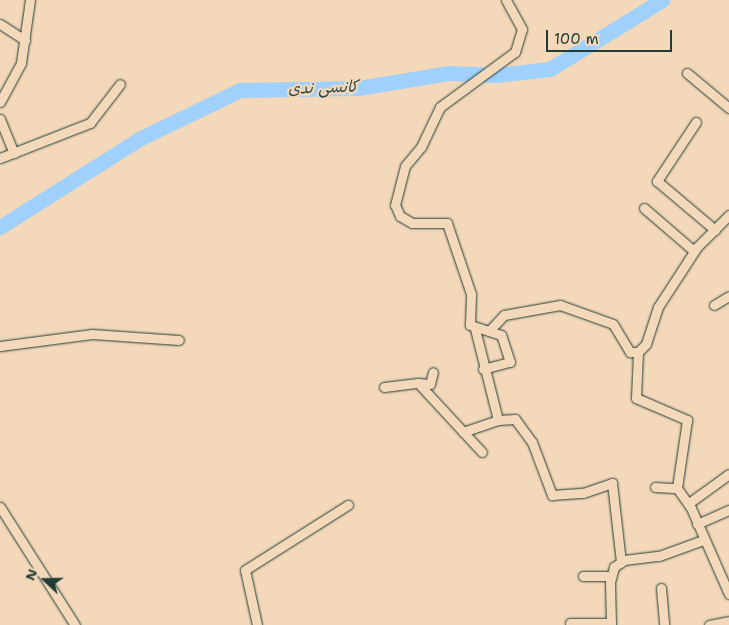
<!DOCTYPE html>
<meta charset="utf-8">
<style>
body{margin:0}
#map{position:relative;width:729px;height:625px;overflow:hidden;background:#f4d8ba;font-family:"Shantell Sans","Playpen Sans Arabic",sans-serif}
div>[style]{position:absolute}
.river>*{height:15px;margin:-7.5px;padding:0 7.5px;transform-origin:7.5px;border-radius:7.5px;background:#a0d1fc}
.roads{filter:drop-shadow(0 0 1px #1f3d34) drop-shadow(0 0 1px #1f3d34)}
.minor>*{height:9px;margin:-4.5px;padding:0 4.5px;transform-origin:4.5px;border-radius:4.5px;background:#f4d8ba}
span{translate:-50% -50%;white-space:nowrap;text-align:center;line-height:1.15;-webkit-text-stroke:4.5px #f4d8ba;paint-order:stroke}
.water-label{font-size:16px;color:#2c4c48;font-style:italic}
.north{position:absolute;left:20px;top:555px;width:50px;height:50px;-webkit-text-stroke:4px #f4d8ba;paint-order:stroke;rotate:291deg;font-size:14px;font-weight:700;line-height:20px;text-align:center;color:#1f3d34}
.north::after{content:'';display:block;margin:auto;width:18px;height:22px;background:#1f3d34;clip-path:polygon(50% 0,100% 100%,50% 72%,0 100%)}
.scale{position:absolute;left:546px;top:30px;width:126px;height:22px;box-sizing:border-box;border:2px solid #1f3d34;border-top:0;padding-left:6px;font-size:15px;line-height:18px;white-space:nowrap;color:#1f3d34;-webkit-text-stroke:4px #f4d8ba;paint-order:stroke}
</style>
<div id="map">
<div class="river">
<i style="left:0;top:227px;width:167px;rotate:-32.3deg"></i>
<i style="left:141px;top:138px;width:110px;rotate:-25.9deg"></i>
<i style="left:240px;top:90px;width:118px;rotate:-1deg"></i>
<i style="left:358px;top:88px;width:93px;rotate:-9.3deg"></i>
<i style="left:450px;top:73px;width:47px;rotate:2.4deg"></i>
<i style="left:497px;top:75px;width:53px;rotate:-6.5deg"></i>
<i style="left:550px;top:69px;width:132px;rotate:-31.6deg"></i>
</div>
<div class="roads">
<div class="minor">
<i style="left:0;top:24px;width:30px;rotate:33deg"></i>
<i style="left:687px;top:73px;width:55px;rotate:39.8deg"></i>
<i style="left:0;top:102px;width:44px;rotate:-61.7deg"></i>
<i style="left:21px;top:63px;width:64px;rotate:-81.9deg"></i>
<i style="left:0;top:119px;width:37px;rotate:68deg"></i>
<i style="left:696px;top:122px;width:71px;rotate:123.5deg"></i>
<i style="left:657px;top:181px;width:76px;rotate:40.2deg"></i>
<i style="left:0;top:158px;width:97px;rotate:-21.3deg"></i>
<i style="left:90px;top:123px;width:49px;rotate:-52.4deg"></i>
<i style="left:644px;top:208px;width:66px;rotate:40.7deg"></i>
<i style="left:729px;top:215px;width:45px;rotate:135deg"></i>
<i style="left:697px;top:247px;width:72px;rotate:123deg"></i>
<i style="left:658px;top:307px;width:39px;rotate:108deg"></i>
<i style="left:646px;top:344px;width:11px;rotate:135deg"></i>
<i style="left:638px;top:352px;width:46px;rotate:92.5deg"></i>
<i style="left:636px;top:398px;width:56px;rotate:23.3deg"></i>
<i style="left:687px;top:420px;width:69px;rotate:98.4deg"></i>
<i style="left:677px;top:488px;width:24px;rotate:55deg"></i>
<i style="left:691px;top:508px;width:94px;rotate:66.2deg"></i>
<i style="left:714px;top:305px;width:17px;rotate:-31deg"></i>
<i style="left:475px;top:329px;width:94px;rotate:75.8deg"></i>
<i style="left:498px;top:420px;width:17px;rotate:-3deg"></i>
<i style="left:515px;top:419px;width:29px;rotate:54deg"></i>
<i style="left:532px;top:442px;width:57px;rotate:69.3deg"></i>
<i style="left:552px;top:495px;width:31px;rotate:-4deg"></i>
<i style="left:583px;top:493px;width:31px;rotate:-19deg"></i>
<i style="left:612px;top:483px;width:80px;rotate:83.5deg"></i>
<i style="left:489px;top:331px;width:22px;rotate:-47deg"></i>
<i style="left:504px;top:315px;width:57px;rotate:-10.1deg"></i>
<i style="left:560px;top:305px;width:56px;rotate:19.7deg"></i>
<i style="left:613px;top:324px;width:33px;rotate:59deg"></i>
<i style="left:630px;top:352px;width:8px"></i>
<i style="left:0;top:346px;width:93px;rotate:-7.4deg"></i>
<i style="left:92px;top:334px;width:87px;rotate:3.9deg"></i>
<i style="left:483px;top:369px;width:28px;rotate:-15deg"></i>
<i style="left:510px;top:362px;width:28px;rotate:-108deg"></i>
<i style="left:501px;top:335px;width:33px;rotate:-162deg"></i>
<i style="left:470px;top:325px;width:31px;rotate:-88deg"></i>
<i style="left:471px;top:294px;width:75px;rotate:-108.7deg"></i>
<i style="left:447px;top:223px;width:35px;rotate:180deg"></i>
<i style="left:412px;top:223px;width:14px;rotate:-150deg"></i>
<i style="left:400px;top:216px;width:12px;rotate:-114deg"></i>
<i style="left:395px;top:205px;width:40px;rotate:-75.6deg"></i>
<i style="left:405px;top:166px;width:25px;rotate:-50deg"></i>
<i style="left:421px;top:147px;width:44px;rotate:-64.6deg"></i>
<i style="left:440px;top:107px;width:93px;rotate:-36.3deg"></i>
<i style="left:515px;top:52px;width:24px;rotate:-73deg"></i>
<i style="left:522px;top:29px;width:33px;rotate:-119deg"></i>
<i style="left:418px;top:383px;width:12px;rotate:5deg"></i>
<i style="left:430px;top:384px;width:12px;rotate:-76deg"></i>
<i style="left:384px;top:387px;width:34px;rotate:-7deg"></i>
<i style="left:418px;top:383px;width:94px;rotate:47.2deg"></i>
<i style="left:463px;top:432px;width:37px;rotate:-19deg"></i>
<i style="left:655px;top:487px;width:22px;rotate:3deg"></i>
<i style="left:689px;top:503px;width:49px;rotate:-35.9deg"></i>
<i style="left:0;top:507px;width:140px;rotate:57.6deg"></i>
<i style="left:697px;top:524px;width:35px;rotate:-24deg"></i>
<i style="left:583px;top:576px;width:27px"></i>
<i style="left:661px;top:588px;width:37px;rotate:85deg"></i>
<i style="left:570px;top:623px;width:41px"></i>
<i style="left:257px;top:625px;width:56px;rotate:-102.3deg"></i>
<i style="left:245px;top:570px;width:122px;rotate:-32.3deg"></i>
<i style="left:611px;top:625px;width:43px;rotate:-91.3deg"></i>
<i style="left:610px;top:582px;width:16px;rotate:-75deg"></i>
<i style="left:614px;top:567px;width:12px;rotate:-35deg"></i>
<i style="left:624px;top:560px;width:35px;rotate:-7deg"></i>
<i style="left:659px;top:556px;width:47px;rotate:-20deg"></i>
<i style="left:709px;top:625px;width:20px;rotate:-11deg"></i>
</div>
</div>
<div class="water-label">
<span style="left:323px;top:88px;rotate:-2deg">کانسی ندی</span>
</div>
<div class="north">N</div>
<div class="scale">100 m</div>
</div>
